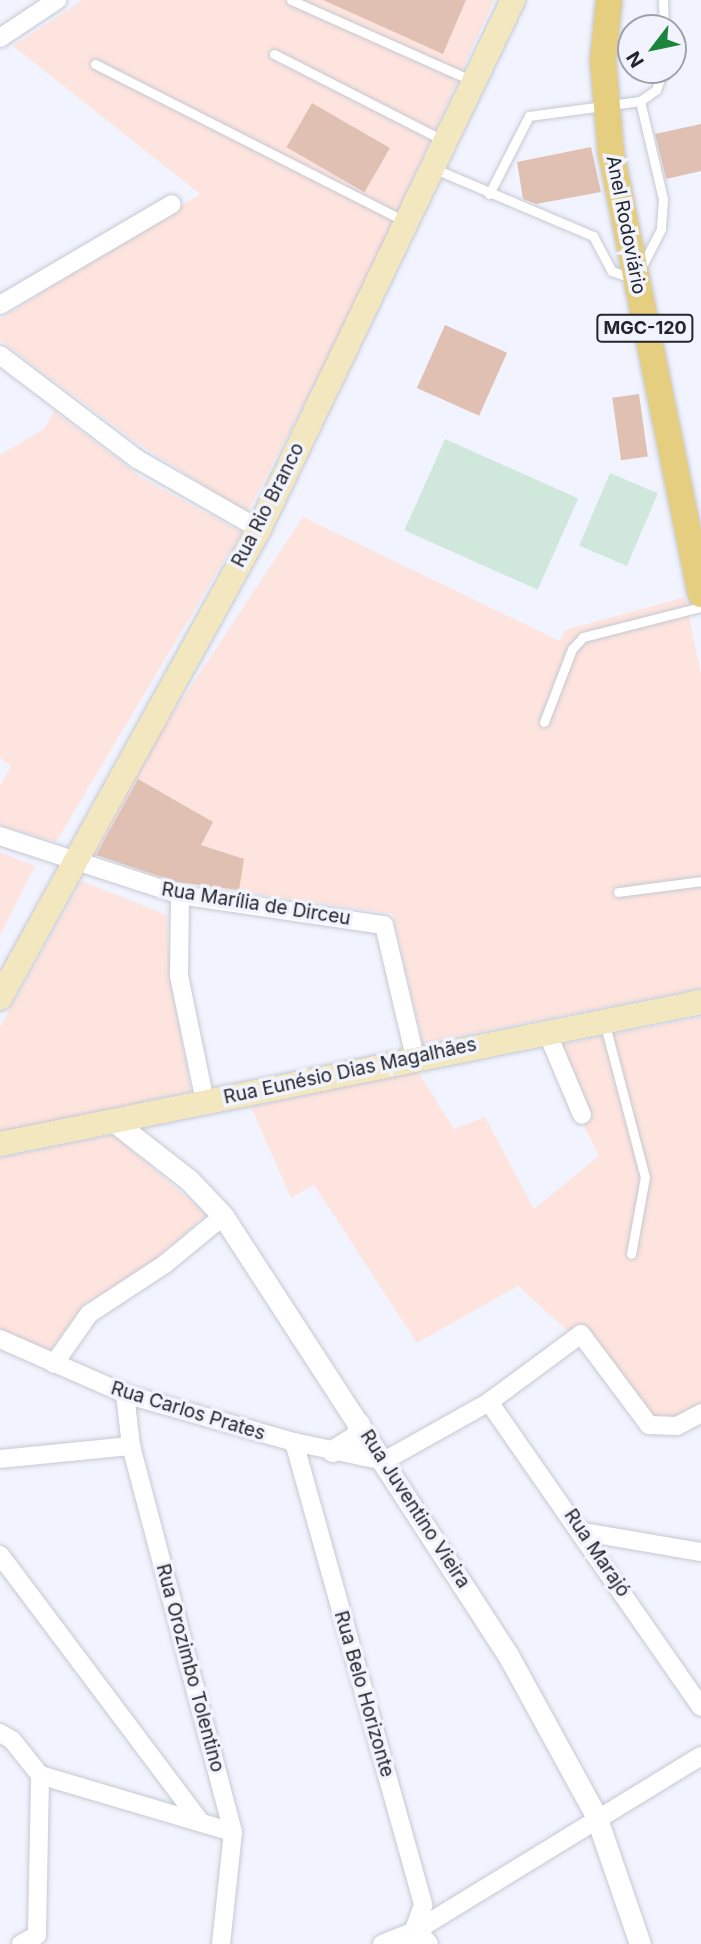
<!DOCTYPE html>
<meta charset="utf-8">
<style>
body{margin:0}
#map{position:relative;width:701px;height:1944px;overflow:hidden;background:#f1f4fe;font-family:Inter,sans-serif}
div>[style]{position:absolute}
.commercial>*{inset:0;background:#fee4df}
.green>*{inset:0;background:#d0e8dc;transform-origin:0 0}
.building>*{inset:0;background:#e0c0b2;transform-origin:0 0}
.roads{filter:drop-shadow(0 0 2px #c6c9d2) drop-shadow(0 0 2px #c6c9d2)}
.service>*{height:9px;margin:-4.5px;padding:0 4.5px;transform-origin:4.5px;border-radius:4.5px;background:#fff}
.minor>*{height:18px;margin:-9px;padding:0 9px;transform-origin:9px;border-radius:9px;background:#fff}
.tertiary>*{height:21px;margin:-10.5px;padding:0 10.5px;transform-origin:10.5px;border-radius:10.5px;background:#fff}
.secondary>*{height:24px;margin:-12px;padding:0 12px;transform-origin:12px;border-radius:12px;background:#f3e7c0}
.primary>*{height:26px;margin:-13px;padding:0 13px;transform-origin:13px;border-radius:13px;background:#e6ce81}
span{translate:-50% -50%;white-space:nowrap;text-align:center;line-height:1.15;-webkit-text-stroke:7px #f1f4fe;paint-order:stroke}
.shield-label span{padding:2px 5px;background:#f1f4fe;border:2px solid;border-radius:5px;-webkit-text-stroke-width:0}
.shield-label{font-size:18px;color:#242529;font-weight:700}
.street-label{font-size:19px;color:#242529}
.north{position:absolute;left:617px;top:14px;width:70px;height:70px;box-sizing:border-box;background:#f1f4fe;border:2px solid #9fa1a9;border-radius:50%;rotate:238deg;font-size:19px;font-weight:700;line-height:28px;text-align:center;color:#242529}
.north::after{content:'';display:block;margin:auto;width:24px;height:32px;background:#1b853b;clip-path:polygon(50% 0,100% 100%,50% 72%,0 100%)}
</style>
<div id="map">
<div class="commercial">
<i style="clip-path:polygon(83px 0,494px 0,349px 318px,247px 513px,136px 442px,0 340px,0 319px,200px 194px,13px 46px)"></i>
<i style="clip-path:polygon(54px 411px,142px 478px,241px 532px,56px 842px,0 825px,0 786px,11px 766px,0 758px,0 455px,44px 429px)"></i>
<i style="clip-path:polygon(303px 517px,560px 641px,565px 630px,685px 597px,701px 675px,701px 988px,423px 1043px,393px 914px,168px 881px,90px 853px,132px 775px)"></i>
<i style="clip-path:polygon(0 852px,35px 866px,0 936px)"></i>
<i style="clip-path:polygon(82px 881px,167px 915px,170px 977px,191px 1091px,0 1135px,0 1027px)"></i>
<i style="clip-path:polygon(701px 1017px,701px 1405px,668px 1422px,651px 1419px,584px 1325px,568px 1331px,518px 1286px,417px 1343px,314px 1185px,291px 1198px,251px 1107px,417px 1070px,454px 1129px,485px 1117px,534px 1209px,599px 1156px,545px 1048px)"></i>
<i style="clip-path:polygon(113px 1135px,207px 1214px,137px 1276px,86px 1302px,49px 1353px,0 1329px,0 1158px)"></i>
</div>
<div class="green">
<i style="left:445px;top:439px;width:146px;height:100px;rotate:24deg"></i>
<i style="left:610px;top:473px;width:52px;height:79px;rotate:23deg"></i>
</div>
<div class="building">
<i style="clip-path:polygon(323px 0,466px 0,443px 54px)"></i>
<i style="left:312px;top:103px;width:90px;height:51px;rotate:30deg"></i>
<i style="clip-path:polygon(701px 124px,701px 171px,666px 179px,655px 134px)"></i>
<i style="clip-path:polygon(591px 147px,601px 192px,536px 204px,523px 199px,517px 162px)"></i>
<i style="left:445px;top:325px;width:68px;height:69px;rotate:24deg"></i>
<i style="left:639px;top:394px;width:63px;height:27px;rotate:82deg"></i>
<i style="clip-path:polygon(138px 779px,213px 822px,201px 845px,244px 859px,239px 890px,177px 882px,96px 855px)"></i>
</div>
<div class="roads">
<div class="service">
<i style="left:291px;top:0;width:197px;rotate:24deg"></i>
<i style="left:663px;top:0;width:28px;rotate:88deg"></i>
<i style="left:274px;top:54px;width:190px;rotate:27deg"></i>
<i style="left:95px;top:64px;width:347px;rotate:26.9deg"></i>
<i style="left:640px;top:101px;width:101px;rotate:76.8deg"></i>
<i style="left:663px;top:199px;width:30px;rotate:94deg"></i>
<i style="left:661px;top:229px;width:44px;rotate:117.1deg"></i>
<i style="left:435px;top:169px;width:172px;rotate:23deg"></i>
<i style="left:593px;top:236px;width:40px;rotate:62deg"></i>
<i style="left:612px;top:271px;width:20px;rotate:20deg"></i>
<i style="left:489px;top:194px;width:88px;rotate:-62.9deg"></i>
<i style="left:529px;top:116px;width:112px;rotate:-7.7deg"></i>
<i style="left:640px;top:101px;width:19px;rotate:-35deg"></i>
<i style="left:656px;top:90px;width:21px;rotate:-71deg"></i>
<i style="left:544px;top:722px;width:78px;rotate:-69deg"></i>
<i style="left:572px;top:649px;width:16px;rotate:-47deg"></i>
<i style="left:583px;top:637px;width:122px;rotate:-14.3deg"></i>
<i style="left:618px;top:892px;width:84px;rotate:-7.5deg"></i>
<i style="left:605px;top:1025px;width:157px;rotate:75.3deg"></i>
<i style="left:645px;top:1177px;width:78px;rotate:100.3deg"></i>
</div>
<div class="minor">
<i style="left:0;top:38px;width:69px;rotate:-33.7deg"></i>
<i style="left:0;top:305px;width:199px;rotate:-30.4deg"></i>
<i style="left:0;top:355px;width:172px;rotate:37.2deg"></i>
<i style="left:137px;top:459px;width:141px;rotate:29.8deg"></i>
<i style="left:0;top:836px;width:189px;rotate:18.1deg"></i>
<i style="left:180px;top:895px;width:206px;rotate:8.4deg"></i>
<i style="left:384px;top:925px;width:136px;rotate:76.8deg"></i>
<i style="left:180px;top:895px;width:81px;rotate:90.7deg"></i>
<i style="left:179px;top:976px;width:128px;rotate:78.3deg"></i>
<i style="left:546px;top:1030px;width:92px;rotate:67deg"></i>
<i style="left:0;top:1339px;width:137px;rotate:23.7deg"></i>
<i style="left:125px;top:1394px;width:176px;rotate:15.9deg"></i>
<i style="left:294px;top:1442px;width:92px;rotate:11.9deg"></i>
<i style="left:384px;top:1461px;width:120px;rotate:-29.3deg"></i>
<i style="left:489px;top:1402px;width:114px;rotate:-36.5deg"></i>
<i style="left:581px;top:1334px;width:114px;rotate:53.2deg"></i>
<i style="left:649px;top:1425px;width:28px;rotate:2deg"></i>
<i style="left:677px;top:1426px;width:27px;rotate:-28deg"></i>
<i style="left:54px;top:1364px;width:61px;rotate:-55deg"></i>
<i style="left:89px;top:1314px;width:91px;rotate:-33.3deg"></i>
<i style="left:165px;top:1264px;width:75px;rotate:-39.6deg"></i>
<i style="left:125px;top:1394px;width:52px;rotate:83.4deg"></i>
<i style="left:131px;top:1446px;width:399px;rotate:75.2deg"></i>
<i style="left:233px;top:1832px;width:113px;rotate:96.1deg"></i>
<i style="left:489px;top:1402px;width:371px;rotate:55.2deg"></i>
<i style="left:294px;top:1442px;width:481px;rotate:74.4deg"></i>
<i style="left:423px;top:1905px;width:41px;rotate:109.7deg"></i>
<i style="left:0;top:1459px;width:132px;rotate:-5.7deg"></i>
<i style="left:584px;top:1532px;width:119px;rotate:9.7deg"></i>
<i style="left:0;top:1555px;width:335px;rotate:53.1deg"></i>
<i style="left:0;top:1733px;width:14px;rotate:30deg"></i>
<i style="left:12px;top:1740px;width:45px;rotate:51.3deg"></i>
<i style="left:40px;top:1775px;width:201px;rotate:16.5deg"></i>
<i style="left:417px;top:1930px;width:18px;rotate:49deg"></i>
<i style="left:21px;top:1944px;width:18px;rotate:-29deg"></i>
<i style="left:37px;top:1935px;width:160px;rotate:-88.9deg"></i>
<i style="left:382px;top:1944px;width:38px;rotate:-22deg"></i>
<i style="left:417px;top:1930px;width:333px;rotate:-31.5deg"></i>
</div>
<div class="tertiary">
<i style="left:116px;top:1123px;width:93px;rotate:38deg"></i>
<i style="left:189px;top:1180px;width:50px;rotate:46.6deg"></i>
<i style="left:223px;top:1216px;width:523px;rotate:57.01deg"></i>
<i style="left:508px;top:1655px;width:183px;rotate:61.3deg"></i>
<i style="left:596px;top:1816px;width:135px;rotate:71deg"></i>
<i style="left:332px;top:1451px;width:28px;rotate:-32deg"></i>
<i style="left:356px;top:1436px;width:13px;rotate:-77deg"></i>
</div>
<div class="secondary">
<i style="left:0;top:998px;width:536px;rotate:-61.09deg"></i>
<i style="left:259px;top:529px;width:587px;rotate:-64.35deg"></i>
<i style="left:0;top:1144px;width:715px;rotate:-11.45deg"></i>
</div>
<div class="primary">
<i style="left:609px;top:0;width:61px;rotate:95.6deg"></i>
<i style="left:603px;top:61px;width:92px;rotate:85deg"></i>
<i style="left:611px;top:153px;width:450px;rotate:78.5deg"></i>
</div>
</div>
<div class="shield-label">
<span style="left:645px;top:328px">MGC-120</span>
</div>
<div class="street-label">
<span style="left:626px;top:225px;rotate:79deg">Anel Rodoviário</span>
<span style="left:268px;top:505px;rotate:-63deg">Rua Rio Branco</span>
<span style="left:256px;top:904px;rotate:9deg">Rua Marília de Dirceu</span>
<span style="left:350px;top:1071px;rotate:-12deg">Rua Eunésio Dias Magalhães</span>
<span style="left:188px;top:1411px;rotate:17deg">Rua Carlos Prates</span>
<span style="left:415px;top:1509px;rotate:57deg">Rua Juventino Vieira</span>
<span style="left:597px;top:1553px;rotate:56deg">Rua Marajó</span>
<span style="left:190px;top:1668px;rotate:75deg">Rua Orozimbo Tolentino</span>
<span style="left:364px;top:1694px;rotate:74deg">Rua Belo Horizonte</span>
</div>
<div class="north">N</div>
</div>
